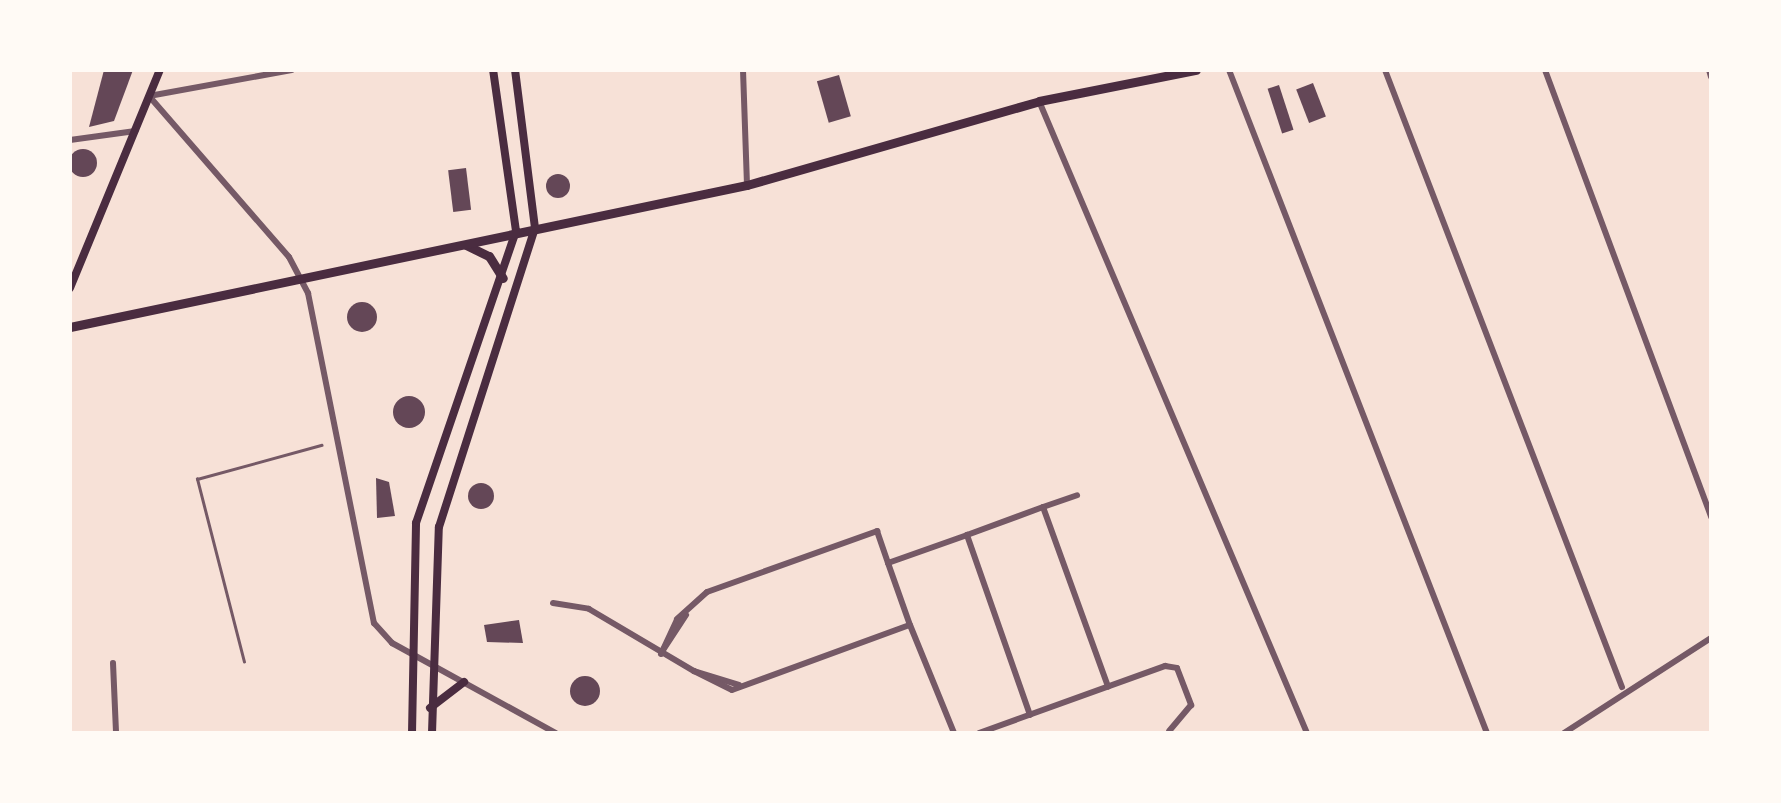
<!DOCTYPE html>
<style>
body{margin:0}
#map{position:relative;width:1781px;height:803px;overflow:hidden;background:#f7e1d7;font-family:Roboto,sans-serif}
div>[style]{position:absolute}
.building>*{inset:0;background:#644757;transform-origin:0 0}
.round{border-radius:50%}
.service>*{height:2.5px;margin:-1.25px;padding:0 1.25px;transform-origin:1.25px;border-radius:1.25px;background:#755966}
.minor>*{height:6px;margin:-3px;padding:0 3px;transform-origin:3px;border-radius:3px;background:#755966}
.secondary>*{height:8px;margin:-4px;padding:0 4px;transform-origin:4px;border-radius:4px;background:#4a2c40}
.primary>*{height:9px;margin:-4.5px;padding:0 4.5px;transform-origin:4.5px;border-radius:4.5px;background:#4a2c40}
span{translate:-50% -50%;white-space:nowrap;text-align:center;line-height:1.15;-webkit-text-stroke:8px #fffaf5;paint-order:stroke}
.frame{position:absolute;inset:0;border:72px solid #fffaf5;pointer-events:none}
</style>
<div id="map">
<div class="building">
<i style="clip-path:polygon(104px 70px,133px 70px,114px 121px,89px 127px)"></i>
<i style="left:839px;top:75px;width:43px;height:23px;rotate:74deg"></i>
<i style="left:1313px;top:83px;width:36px;height:18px;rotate:69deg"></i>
<i style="left:1279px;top:85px;width:47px;height:12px;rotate:72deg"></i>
<i class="round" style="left:69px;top:149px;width:28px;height:28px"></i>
<i style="left:466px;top:168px;width:42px;height:18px;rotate:83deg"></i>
<i class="round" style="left:546px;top:174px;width:24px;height:24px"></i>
<i class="round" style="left:347px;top:302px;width:30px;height:30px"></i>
<i class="round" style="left:393px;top:396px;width:32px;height:32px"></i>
<i style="clip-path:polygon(376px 478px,389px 482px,395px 516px,377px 518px)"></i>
<i class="round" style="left:468px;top:483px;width:26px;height:26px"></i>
<i style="clip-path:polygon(519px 620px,523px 643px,487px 642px,484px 625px)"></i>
<i class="round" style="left:570px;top:676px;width:30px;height:30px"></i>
</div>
<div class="service">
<i style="left:244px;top:662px;width:189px;rotate:-104.4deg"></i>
<i style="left:197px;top:479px;width:129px;rotate:-15.3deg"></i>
</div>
<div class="minor">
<i style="left:743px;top:70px;width:115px;rotate:88deg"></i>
<i style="left:1229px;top:70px;width:711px;rotate:68.74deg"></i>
<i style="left:1385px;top:70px;width:661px;rotate:68.99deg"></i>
<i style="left:1545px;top:70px;width:477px;rotate:69.6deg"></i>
<i style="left:1709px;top:70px;width:7px;rotate:74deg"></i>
<i style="left:149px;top:96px;width:213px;rotate:49deg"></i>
<i style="left:289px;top:257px;width:41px;rotate:62.2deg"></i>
<i style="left:308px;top:293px;width:337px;rotate:78.7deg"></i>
<i style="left:374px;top:623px;width:27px;rotate:48deg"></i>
<i style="left:392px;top:643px;width:187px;rotate:28.8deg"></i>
<i style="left:149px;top:96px;width:145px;rotate:-10.3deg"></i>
<i style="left:1039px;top:101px;width:686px;rotate:67.02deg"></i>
<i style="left:70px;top:140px;width:66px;rotate:-7.9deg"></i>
<i style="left:1043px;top:507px;width:36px;rotate:-19deg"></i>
<i style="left:888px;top:563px;width:66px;rotate:70.5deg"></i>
<i style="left:553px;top:603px;width:36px;rotate:9deg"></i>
<i style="left:589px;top:609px;width:122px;rotate:30.6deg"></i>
<i style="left:694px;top:671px;width:47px;rotate:17.3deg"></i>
<i style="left:663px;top:650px;width:42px;rotate:-56.7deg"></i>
<i style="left:661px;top:654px;width:38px;rotate:-65deg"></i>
<i style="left:677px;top:619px;width:40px;rotate:-42deg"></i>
<i style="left:707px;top:592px;width:181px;rotate:-19.7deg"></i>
<i style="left:877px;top:531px;width:34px;rotate:71deg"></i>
<i style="left:888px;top:563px;width:84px;rotate:-19.5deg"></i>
<i style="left:113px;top:663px;width:70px;rotate:87.5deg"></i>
<i style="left:694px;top:671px;width:42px;rotate:26.6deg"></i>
<i style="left:732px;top:690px;width:189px;rotate:-20.1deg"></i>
<i style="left:910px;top:625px;width:117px;rotate:67.8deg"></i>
<i style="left:1030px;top:715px;width:191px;rotate:-109.3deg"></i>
<i style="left:967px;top:535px;width:81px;rotate:-20.2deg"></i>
<i style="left:1043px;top:507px;width:191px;rotate:70.1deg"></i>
<i style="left:979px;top:733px;width:198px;rotate:-19.8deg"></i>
<i style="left:1165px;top:666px;width:12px;rotate:9deg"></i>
<i style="left:1177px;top:668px;width:40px;rotate:69deg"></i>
<i style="left:1191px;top:705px;width:34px;rotate:130deg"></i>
<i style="left:1564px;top:733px;width:175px;rotate:-32.9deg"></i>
</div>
<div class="secondary">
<i style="left:70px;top:288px;width:236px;rotate:-67.6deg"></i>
<i style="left:430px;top:708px;width:43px;rotate:-37.4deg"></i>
<i style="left:412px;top:733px;width:210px;rotate:-88.9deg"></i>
<i style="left:416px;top:523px;width:309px;rotate:-71.1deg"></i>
<i style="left:516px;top:231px;width:163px;rotate:-98.1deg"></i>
<i style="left:432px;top:733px;width:206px;rotate:-88.1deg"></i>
<i style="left:439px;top:527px;width:314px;rotate:-72.2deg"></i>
<i style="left:535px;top:228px;width:159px;rotate:-97.2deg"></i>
</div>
<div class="primary">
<i style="left:466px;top:245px;width:25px;rotate:26deg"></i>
<i style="left:489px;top:256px;width:26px;rotate:58deg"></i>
<i style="left:70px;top:327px;width:692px;rotate:-11.85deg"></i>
<i style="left:747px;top:185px;width:304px;rotate:-16deg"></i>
<i style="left:1039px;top:101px;width:160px;rotate:-11.2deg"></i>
</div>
<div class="frame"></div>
</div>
